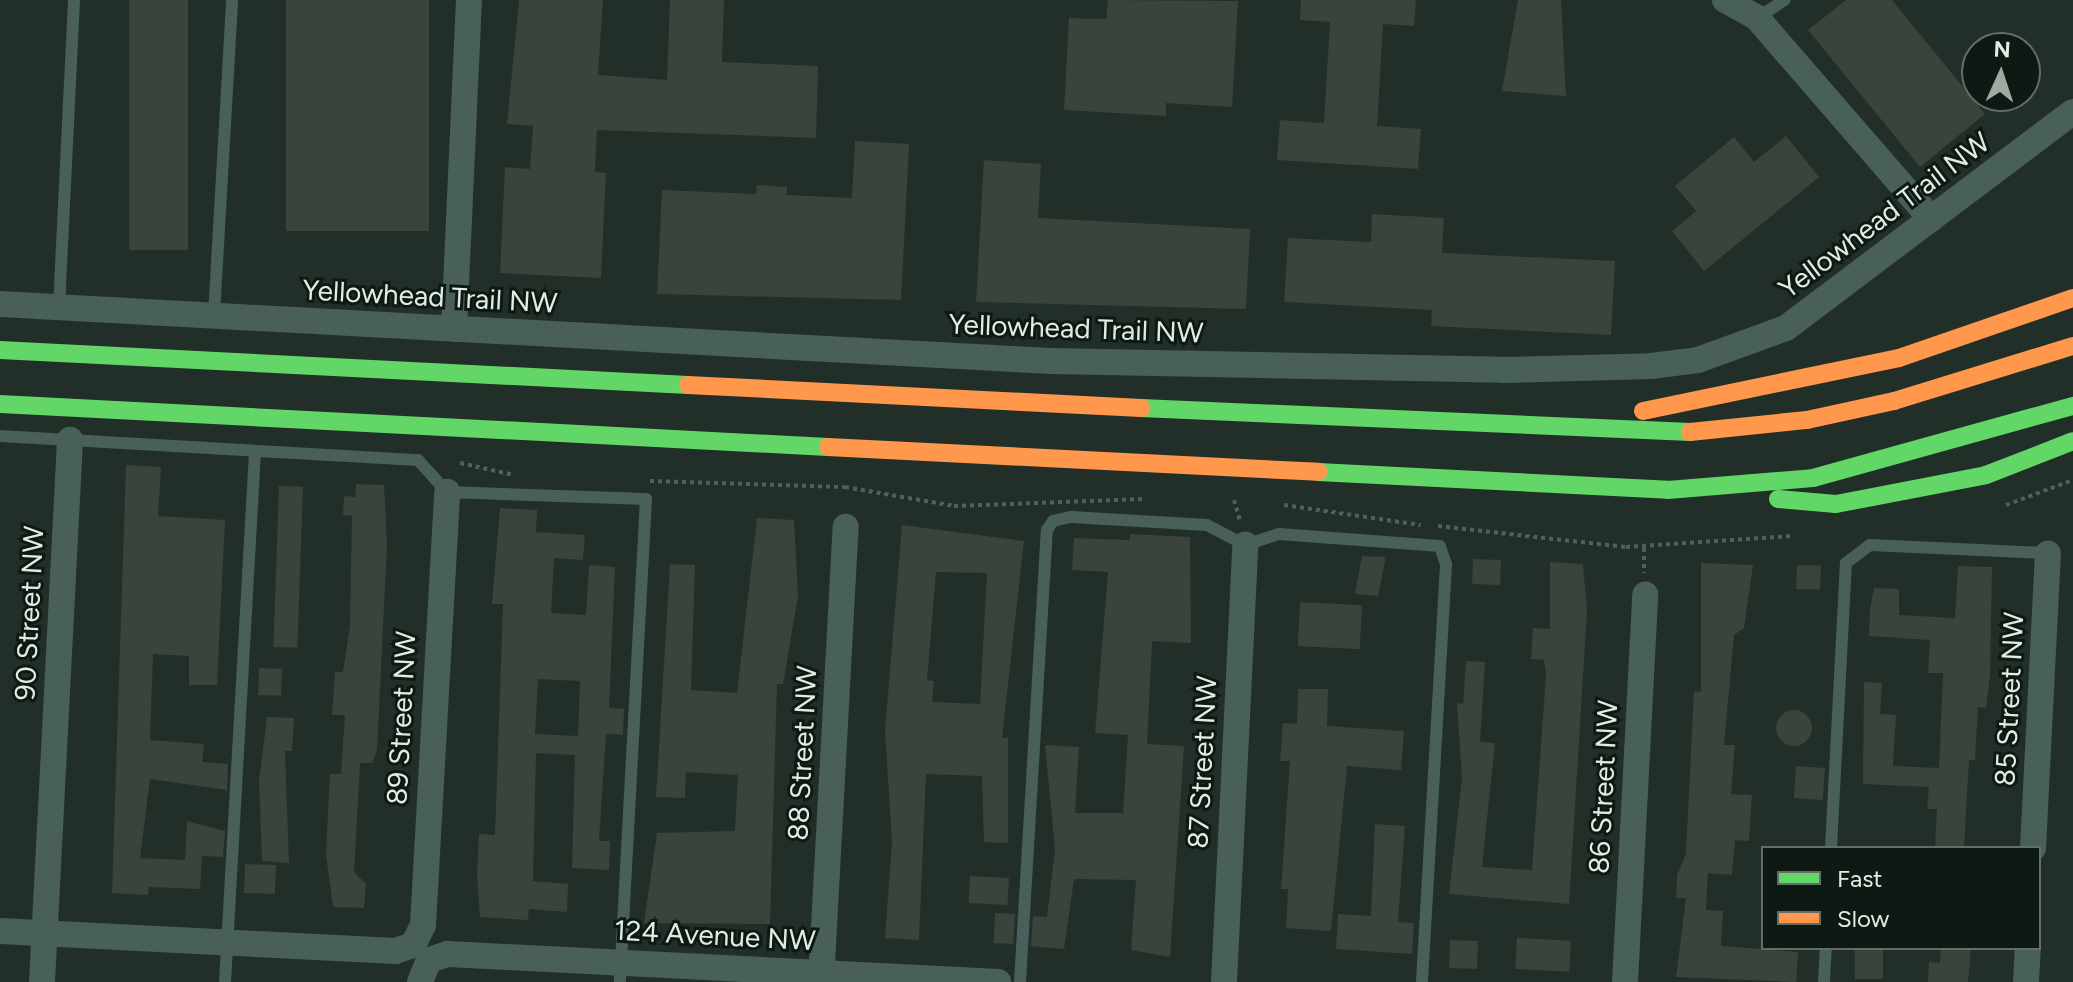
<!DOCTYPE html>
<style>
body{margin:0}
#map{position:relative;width:2073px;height:982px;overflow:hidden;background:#222f28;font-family:Figtree,sans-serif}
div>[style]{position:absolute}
.building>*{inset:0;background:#3a433c;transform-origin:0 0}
.round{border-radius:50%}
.path>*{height:4px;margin-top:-2px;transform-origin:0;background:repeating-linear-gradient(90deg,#50615d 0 4px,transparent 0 8px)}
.lane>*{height:12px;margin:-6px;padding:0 6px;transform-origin:6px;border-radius:6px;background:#495f5a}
.street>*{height:26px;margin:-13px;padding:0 13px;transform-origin:13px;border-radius:13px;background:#495f5a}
.fast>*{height:18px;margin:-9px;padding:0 9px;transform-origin:9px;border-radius:9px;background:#63d668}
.slow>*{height:18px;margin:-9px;padding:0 9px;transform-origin:9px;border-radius:9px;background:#ff974d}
span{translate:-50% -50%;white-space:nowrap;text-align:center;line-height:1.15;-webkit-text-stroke:6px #0f1913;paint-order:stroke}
.street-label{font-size:28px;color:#dfeee5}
.legend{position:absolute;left:1761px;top:846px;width:280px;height:104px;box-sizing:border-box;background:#0f1913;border:2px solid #626e67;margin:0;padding:10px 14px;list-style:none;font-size:24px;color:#dfeee5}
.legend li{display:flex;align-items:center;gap:16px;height:40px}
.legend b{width:40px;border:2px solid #626e67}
.north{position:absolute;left:1961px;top:32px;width:80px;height:80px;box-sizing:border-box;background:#0f1913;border:2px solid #626e67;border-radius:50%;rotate:3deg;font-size:22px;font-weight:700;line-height:32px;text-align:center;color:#dfeee5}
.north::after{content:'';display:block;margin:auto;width:28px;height:36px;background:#9daba3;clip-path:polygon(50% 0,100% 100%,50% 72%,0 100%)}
</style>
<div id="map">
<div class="building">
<i style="left:129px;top:0;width:59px;height:250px"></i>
<i style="left:286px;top:0;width:143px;height:231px"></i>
<i style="clip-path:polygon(519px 0,603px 0,598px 75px,667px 80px,670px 0,724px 0,722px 62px,818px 66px,816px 138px,597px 130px,595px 172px,606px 173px,601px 278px,500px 273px,505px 167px,530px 169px,533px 126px,507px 124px)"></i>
<i style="clip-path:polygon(1108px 0,1238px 1px,1232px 107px,1166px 103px,1166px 116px,1064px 110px,1069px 18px,1106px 19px)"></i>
<i style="clip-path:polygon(1301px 0,1416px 0,1414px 26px,1383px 24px,1377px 126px,1421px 129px,1418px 169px,1277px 160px,1280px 120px,1324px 123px,1330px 22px,1300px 20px)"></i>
<i style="clip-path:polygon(1518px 0,1561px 0,1566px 96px,1502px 91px)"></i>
<i style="clip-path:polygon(1846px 0,1892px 0,1985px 114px,1920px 167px,1808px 30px)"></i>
<i style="clip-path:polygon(1786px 136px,1819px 177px,1704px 271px,1672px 231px,1696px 211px,1675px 186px,1734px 137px,1754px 162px)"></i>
<i style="clip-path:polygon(855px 141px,909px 144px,901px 300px,657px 294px,662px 190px,756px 194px,757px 185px,787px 187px,787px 195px,852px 198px)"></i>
<i style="clip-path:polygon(984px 160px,1041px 164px,1038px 218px,1250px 229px,1246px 309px,976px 302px)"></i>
<i style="clip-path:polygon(1372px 214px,1444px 218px,1442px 253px,1615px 261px,1611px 335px,1431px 326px,1432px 310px,1284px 302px,1288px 238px,1371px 242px)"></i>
<i style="clip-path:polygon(126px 465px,161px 467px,158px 516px,225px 520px,217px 685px,189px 685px,189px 656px,153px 654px,150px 740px,204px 744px,202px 762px,228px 764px,227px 790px,150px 779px,140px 858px,185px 860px,187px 821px,225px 831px,223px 857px,202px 856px,200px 889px,149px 887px,148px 895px,112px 893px)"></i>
<i style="clip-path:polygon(356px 484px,384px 485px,387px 546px,377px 750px,372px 763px,360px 763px,354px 872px,366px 884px,364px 908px,333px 907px,326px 855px,330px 774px,341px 774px,345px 715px,332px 715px,335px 672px,343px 672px,350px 626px,352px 516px,343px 515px,344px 496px,355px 497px)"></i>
<i style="left:279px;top:486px;width:24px;height:161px;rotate:2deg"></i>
<i style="clip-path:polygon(evenodd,500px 508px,537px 510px,536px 532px,585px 535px,583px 560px,554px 558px,551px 613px,586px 615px,589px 565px,615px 567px,609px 708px,624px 709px,623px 735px,606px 734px,599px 841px,610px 841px,609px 870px,572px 868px,575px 755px,536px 753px,533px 881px,568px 884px,567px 912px,529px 909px,528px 920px,480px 917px,477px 875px,479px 834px,495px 835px,503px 604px,492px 604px,500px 508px,538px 679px,580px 681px,578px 736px,535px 734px,538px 679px)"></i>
<i style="clip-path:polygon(757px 518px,794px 520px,798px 596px,783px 684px,777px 684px,770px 924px,644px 923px,657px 833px,735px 831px,738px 775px,686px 772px,685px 798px,656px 797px,670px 564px,695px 565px,691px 690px,737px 693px)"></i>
<i style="clip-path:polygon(evenodd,902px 525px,1024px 541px,1002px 738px,1008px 738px,1008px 843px,984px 842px,982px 776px,926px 774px,919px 940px,885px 938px,892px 842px,885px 731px,902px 525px,936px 572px,987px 573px,980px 704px,932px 702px,934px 681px,927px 680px,936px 572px)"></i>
<i style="clip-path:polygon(1130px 534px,1190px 537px,1191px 643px,1152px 641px,1147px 744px,1184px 746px,1170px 957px,1131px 950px,1136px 880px,1074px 879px,1064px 949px,1031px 946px,1033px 916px,1047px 917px,1055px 849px,1045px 745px,1079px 747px,1075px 813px,1123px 813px,1128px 735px,1095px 733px,1108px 572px,1072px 570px,1074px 538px,1130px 540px)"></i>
<i style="clip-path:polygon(1362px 556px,1386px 557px,1378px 596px,1355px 594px)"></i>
<i style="left:1473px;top:559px;width:28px;height:25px;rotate:2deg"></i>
<i style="clip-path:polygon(1550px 562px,1583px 564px,1587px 611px,1569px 904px,1449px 894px,1462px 778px,1457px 703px,1463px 704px,1466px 661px,1485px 662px,1480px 742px,1495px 743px,1482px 867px,1532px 870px,1546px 675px,1544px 660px,1531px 659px,1533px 628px,1550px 629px)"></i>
<i style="clip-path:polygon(1701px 563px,1753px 565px,1744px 628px,1734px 635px,1724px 745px,1735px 745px,1731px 794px,1752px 795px,1749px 841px,1735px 840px,1732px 875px,1708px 873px,1706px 910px,1723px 911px,1721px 946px,1798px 952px,1796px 982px,1676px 977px,1686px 898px,1676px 898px,1677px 875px,1686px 854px,1694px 691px,1701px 692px)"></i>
<i style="left:1797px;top:565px;width:24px;height:24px;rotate:2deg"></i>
<i style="clip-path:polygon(1958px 566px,1992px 567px,1990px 676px,1986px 708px,1978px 707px,1975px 760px,1969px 760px,1964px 848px,1935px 848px,1937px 809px,1927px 809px,1929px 787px,1863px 784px,1864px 682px,1882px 683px,1880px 714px,1896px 715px,1893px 766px,1939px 768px,1943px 673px,1928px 673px,1930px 640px,1869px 636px,1870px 610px,1874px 588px,1899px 589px,1899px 615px,1955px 618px)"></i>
<i style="left:1300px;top:602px;width:62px;height:44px;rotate:3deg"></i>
<i style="left:259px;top:668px;width:23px;height:27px;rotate:2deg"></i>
<i style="clip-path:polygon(1298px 689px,1328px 689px,1327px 726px,1404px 731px,1401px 770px,1347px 766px,1331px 931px,1286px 928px,1288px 889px,1281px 889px,1290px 761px,1280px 761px,1283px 723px,1297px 724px)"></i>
<i class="round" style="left:1776px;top:710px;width:36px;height:36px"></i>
<i style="clip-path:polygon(267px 717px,294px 718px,292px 751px,285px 751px,289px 863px,262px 861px,259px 781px)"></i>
<i style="left:1796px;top:766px;width:29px;height:32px;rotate:4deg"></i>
<i style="clip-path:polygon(1375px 824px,1405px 826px,1398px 922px,1414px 923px,1412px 954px,1336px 949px,1338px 914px,1371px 916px)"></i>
<i style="left:245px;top:864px;width:31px;height:29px;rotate:2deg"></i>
<i style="left:970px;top:876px;width:39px;height:27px;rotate:3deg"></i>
<i style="left:995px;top:913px;width:20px;height:30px;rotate:3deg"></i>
<i style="left:1517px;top:938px;width:54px;height:31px;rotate:3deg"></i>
<i style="left:1450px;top:940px;width:28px;height:28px;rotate:2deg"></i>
<i style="left:1855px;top:948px;width:28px;height:31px"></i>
<i style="clip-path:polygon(1941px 948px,1971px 948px,1968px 982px,1928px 982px,1929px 962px,1940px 963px)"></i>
</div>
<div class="path">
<i style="left:460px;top:463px;width:55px;rotate:12.5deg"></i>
<i style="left:650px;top:481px;width:195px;rotate:1.8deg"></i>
<i style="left:845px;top:487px;width:111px;rotate:9.9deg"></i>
<i style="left:954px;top:506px;width:189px;rotate:-2.1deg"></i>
<i style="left:1234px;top:500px;width:22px;rotate:74deg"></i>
<i style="left:1284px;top:505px;width:138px;rotate:8.3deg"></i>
<i style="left:2006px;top:505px;width:72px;rotate:-20.5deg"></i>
<i style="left:1438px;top:526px;width:189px;rotate:6.4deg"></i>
<i style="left:1626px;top:547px;width:165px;rotate:-3.8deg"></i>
<i style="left:1644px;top:548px;width:25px;rotate:90deg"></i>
</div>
<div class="lane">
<i style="left:1757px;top:18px;width:33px;rotate:-33deg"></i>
<i style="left:59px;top:307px;width:307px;rotate:-87.2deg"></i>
<i style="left:214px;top:315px;width:316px;rotate:-86.7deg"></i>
<i style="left:0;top:436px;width:419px;rotate:3.3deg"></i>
<i style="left:418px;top:460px;width:43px;rotate:47.8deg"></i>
<i style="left:447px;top:492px;width:199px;rotate:2deg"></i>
<i style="left:646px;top:499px;width:484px;rotate:93.1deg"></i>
<i style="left:1831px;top:848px;width:285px;rotate:-87deg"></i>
<i style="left:1846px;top:563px;width:30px;rotate:-37deg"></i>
<i style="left:1870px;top:545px;width:178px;rotate:2.6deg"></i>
<i style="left:225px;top:982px;width:531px;rotate:-86.76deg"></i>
<i style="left:1020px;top:982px;width:453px;rotate:-86.6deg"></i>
<i style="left:1047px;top:530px;width:11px;rotate:-56deg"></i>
<i style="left:1053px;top:521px;width:18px;rotate:-13deg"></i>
<i style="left:1071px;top:517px;width:136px;rotate:3.4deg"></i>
<i style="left:1207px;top:525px;width:43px;rotate:27.8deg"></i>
<i style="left:1245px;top:545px;width:36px;rotate:-18deg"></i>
<i style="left:1279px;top:534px;width:161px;rotate:4.3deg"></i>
<i style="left:1440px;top:546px;width:20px;rotate:72deg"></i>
<i style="left:1446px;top:565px;width:418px;rotate:93.3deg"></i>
<i style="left:1824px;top:982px;width:34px;rotate:-87deg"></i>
</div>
<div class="street">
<i style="left:1725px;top:0;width:37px;rotate:29deg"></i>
<i style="left:1757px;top:18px;width:266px;rotate:49.1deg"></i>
<i style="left:0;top:304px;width:1052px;rotate:3.11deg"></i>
<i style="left:1050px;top:361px;width:453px;rotate:1.1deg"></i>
<i style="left:1503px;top:370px;width:148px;rotate:-1.5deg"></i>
<i style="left:1651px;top:366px;width:47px;rotate:-7.3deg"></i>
<i style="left:1698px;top:360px;width:94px;rotate:-20deg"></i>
<i style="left:1786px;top:328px;width:359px;rotate:-37deg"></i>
<i style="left:454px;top:329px;width:329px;rotate:-87.4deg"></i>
<i style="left:2033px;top:848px;width:295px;rotate:-87.1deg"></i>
<i style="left:0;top:931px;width:396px;rotate:2.9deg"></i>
<i style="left:395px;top:951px;width:19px;rotate:-18deg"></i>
<i style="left:413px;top:945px;width:22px;rotate:-63deg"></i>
<i style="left:423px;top:925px;width:434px;rotate:-86.8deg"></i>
<i style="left:42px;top:982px;width:543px;rotate:-87.04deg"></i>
<i style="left:420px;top:982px;width:24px;rotate:-68deg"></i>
<i style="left:429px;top:960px;width:20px;rotate:-18deg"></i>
<i style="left:448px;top:954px;width:551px;rotate:2.91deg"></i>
<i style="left:821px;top:982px;width:456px;rotate:-86.9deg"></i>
<i style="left:1224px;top:982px;width:438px;rotate:-87.2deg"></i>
<i style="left:1625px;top:982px;width:388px;rotate:-87deg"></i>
<i style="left:2026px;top:982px;width:34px;rotate:-87deg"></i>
</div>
<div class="fast">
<i style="left:0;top:350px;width:689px;rotate:2.91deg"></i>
<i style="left:0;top:404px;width:829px;rotate:2.97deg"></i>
<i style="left:1141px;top:408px;width:550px;rotate:2.5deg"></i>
<i style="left:1318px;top:472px;width:350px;rotate:2.9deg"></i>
<i style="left:1668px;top:490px;width:145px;rotate:-4.7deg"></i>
<i style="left:1813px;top:478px;width:270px;rotate:-15.5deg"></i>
<i style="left:1778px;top:499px;width:58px;rotate:4.9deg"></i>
<i style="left:1836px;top:504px;width:153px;rotate:-10.9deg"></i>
<i style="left:1986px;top:475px;width:93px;rotate:-21.3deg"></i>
</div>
<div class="slow">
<i style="left:688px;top:385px;width:454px;rotate:2.9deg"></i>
<i style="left:1643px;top:411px;width:261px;rotate:-11.7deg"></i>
<i style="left:1899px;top:358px;width:184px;rotate:-19deg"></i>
<i style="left:1690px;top:432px;width:118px;rotate:-5.9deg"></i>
<i style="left:1807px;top:420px;width:89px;rotate:-12.3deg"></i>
<i style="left:1894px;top:401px;width:187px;rotate:-17.1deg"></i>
<i style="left:828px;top:447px;width:491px;rotate:2.9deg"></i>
</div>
<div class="street-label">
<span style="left:1884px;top:215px;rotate:-37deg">Yellowhead Trail NW</span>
<span style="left:430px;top:296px;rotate:3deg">Yellowhead Trail NW</span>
<span style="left:1076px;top:328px;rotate:2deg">Yellowhead Trail NW</span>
<span style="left:29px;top:613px;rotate:-87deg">90 Street NW</span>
<span style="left:2009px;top:699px;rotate:-87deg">85 Street NW</span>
<span style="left:401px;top:718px;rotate:-87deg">89 Street NW</span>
<span style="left:802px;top:753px;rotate:-87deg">88 Street NW</span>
<span style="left:1202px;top:762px;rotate:-87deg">87 Street NW</span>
<span style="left:1603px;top:787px;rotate:-87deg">86 Street NW</span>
<span style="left:715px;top:935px;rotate:3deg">124 Avenue NW</span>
</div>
<ul class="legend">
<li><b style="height:10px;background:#63d668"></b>Fast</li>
<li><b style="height:10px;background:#ff974d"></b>Slow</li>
</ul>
<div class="north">N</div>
</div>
